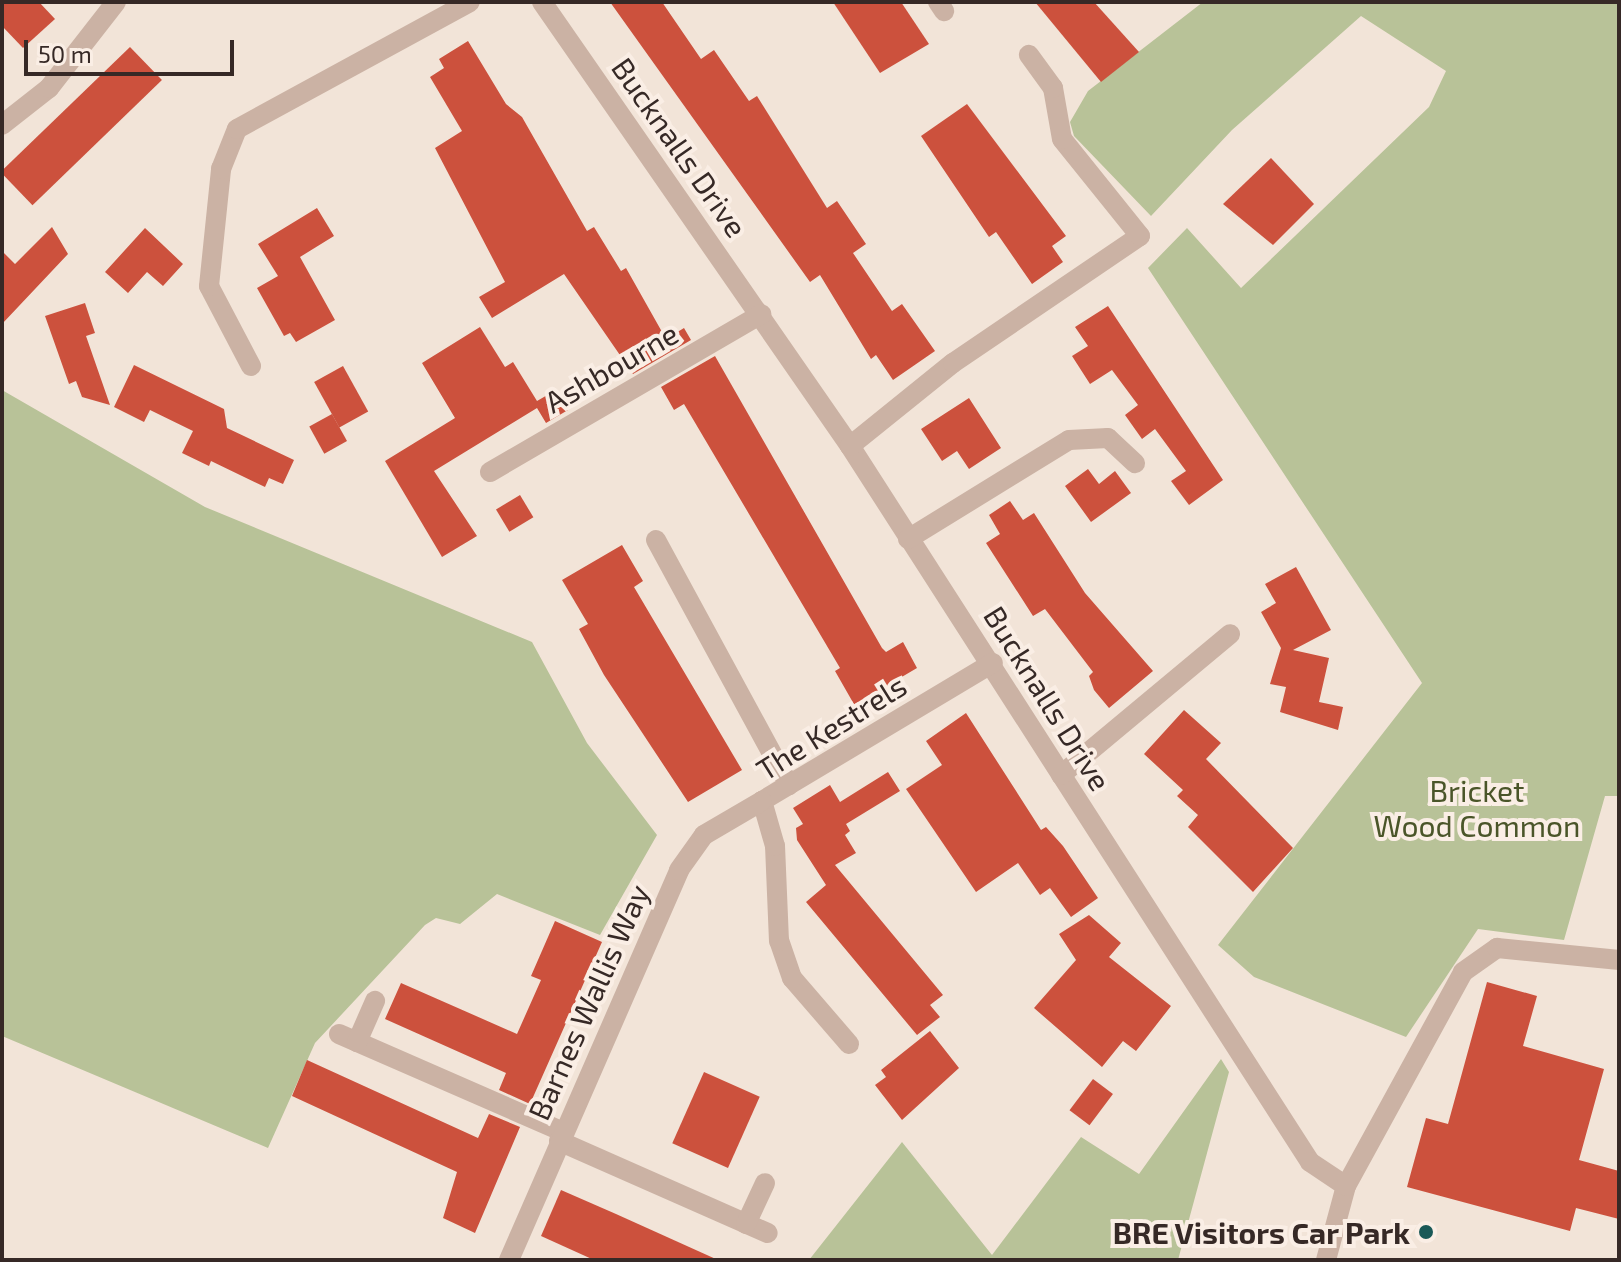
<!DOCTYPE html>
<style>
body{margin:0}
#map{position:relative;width:1621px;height:1262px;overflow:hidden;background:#f2e4d8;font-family:"Exo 2",sans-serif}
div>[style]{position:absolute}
.green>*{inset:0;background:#b8c298}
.building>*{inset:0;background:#cc513d;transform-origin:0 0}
.minor>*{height:20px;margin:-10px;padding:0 10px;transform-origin:10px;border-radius:10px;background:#cbb2a4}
.dots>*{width:22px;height:22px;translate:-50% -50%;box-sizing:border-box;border:4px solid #faeee5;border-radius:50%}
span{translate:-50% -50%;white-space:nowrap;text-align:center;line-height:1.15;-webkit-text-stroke:8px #faeee5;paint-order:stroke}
.street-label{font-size:30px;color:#362926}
.park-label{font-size:30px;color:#4a5529}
.poi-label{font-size:30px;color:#362926;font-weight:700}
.right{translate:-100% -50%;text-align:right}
.frame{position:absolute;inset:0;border:4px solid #362926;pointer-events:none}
.scale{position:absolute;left:24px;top:40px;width:210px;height:36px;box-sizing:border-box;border:4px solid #362926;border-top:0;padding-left:10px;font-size:24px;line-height:28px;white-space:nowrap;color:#362926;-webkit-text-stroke:6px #faeee5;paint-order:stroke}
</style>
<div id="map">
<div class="green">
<i style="clip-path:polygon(1203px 2px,1619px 2px,1619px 796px,1605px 796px,1564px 940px,1478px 929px,1406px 1037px,1254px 977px,1218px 945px,1422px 683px,1148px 268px,1187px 228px,1241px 288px,1429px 107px,1446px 71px,1361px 16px,1232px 130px,1151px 216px,1074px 136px,1070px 122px,1088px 91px)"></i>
<i style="clip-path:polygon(2px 390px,205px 507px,532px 642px,587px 743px,657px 835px,600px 935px,497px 894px,460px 924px,436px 918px,425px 925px,315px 1043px,268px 1148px,2px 1036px)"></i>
<i style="clip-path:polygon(1221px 1059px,1229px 1072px,1178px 1260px,809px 1260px,902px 1142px,992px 1255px,1081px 1137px,1139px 1174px)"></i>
</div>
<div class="building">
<i style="clip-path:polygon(2px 2px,39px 2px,55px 19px,23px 48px,2px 26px)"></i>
<i style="clip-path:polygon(610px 2px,662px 2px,701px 59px,714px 50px,749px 101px,757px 96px,827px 208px,837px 201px,866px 244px,853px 253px,892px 311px,902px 304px,935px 351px,893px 380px,876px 355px,871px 359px,820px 275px,810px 282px)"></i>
<i style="clip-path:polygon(833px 2px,901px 2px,929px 44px,880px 73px)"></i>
<i style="clip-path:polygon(1035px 2px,1094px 2px,1139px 52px,1101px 82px)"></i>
<i style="clip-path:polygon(468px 41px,506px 104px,522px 117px,587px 231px,594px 227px,621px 271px,626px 268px,666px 339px,684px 328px,691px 340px,633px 374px,564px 274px,492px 318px,479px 297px,505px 282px,435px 148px,462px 131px,430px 77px,444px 68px,439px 59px)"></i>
<i style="left:130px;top:47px;width:46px;height:180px;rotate:46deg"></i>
<i style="clip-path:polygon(967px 104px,1066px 236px,1052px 246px,1063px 262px,1032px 284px,996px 232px,989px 237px,921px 136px)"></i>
<i style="clip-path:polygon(1271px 158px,1314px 204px,1273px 245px,1223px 204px)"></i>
<i style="clip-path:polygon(317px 208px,334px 236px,300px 257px,335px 320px,296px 342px,290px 333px,284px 336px,257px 288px,278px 276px,258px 244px)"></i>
<i style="clip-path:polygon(52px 227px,68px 254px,2px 324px,2px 251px,15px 264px)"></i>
<i style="clip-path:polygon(145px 228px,183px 264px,163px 286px,147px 272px,128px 293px,105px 272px)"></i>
<i style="clip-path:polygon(85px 303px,95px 333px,86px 336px,110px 405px,82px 397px,76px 381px,69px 384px,45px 316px)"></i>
<i style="clip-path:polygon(1108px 306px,1223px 480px,1189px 505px,1171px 481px,1186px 471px,1155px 429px,1142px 439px,1125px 415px,1138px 405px,1112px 370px,1090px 384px,1072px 356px,1088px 346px,1075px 327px)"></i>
<i style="clip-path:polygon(480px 327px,505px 367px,513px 362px,537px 401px,556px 390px,568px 410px,546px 423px,537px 408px,434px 471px,477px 536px,442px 557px,385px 461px,455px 418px,422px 363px)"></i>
<i style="clip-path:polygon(715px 356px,882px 648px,886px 652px,903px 642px,917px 668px,900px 678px,905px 686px,859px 713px,835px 671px,840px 668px,684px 404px,674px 410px,661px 387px)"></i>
<i style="clip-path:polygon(134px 365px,224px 409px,227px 428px,294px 460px,283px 484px,269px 478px,265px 487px,211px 461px,209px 466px,182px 453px,193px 431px,150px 410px,144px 422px,114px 407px)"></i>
<i style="left:343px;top:366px;width:52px;height:33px;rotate:61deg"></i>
<i style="clip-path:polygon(969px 398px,1001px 448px,969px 469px,957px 451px,942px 461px,921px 429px)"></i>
<i style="left:332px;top:414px;width:31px;height:26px;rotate:61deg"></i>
<i style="clip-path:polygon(1088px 469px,1099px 484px,1115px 471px,1131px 493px,1091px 522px,1065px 486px)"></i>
<i style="left:520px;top:495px;width:26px;height:28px;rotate:59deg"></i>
<i style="clip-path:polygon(1010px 501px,1023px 520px,1034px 513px,1085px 593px,1153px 671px,1109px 708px,1094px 690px,1089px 676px,1093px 672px,1045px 609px,1033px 616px,986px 543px,1000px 534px,989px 515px)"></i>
<i style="clip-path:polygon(622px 545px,643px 581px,634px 587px,742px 770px,688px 802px,604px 675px,579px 629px,588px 624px,562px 580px)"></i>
<i style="clip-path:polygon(1296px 567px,1331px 630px,1293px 650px,1329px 658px,1319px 702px,1343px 707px,1338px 730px,1280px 712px,1286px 687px,1270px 684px,1281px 648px,1261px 612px,1276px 603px,1265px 584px)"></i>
<i style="clip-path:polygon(1184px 710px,1221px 743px,1206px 759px,1293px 848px,1253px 892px,1188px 827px,1198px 815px,1177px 796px,1183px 790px,1144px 754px)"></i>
<i style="clip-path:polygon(966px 713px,1041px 830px,1046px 827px,1063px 846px,1098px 898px,1071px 917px,1050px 888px,1040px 895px,1018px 863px,976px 892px,906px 789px,942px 765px,926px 741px)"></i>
<i style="clip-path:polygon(888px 772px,900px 791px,846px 824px,850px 831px,845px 835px,856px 853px,835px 865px,943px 995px,930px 1005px,940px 1017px,917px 1035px,806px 902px,826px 885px,797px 840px,796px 828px,803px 824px,793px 808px,830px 785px,840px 802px)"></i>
<i style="clip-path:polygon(1089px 915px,1121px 943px,1109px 957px,1171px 1006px,1136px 1051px,1123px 1041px,1102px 1067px,1034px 1008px,1076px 960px,1059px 934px)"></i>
<i style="clip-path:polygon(555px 921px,602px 942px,530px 1104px,499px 1090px,506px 1073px,385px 1019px,401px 983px,517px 1034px,541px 980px,531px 976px)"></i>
<i style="clip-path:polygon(1487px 982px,1537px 996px,1523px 1046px,1604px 1069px,1579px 1160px,1619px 1171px,1619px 1219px,1576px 1208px,1570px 1231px,1407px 1187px,1426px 1118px,1448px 1124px)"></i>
<i style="clip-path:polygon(930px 1031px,959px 1068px,902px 1120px,875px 1085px,886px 1077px,881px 1070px)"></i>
<i style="clip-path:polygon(307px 1060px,478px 1138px,489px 1114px,520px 1127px,475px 1233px,443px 1218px,457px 1172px,292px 1096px)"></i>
<i style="left:704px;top:1072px;width:61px;height:78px;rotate:24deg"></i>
<i style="left:1093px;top:1079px;width:25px;height:39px;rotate:37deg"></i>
<i style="clip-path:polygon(561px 1190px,616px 1214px,718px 1260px,594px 1260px,541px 1236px)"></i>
</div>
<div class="minor">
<i style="left:542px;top:2px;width:540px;rotate:55.25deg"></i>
<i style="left:850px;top:446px;width:851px;rotate:57.28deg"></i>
<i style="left:1310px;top:1162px;width:43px;rotate:33.7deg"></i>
<i style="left:938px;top:2px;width:11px;rotate:56deg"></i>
<i style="left:2px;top:125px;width:60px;rotate:-38.2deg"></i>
<i style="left:49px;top:88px;width:109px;rotate:-52.1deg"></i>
<i style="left:251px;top:366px;width:90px;rotate:-117.7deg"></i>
<i style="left:209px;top:286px;width:118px;rotate:-84.1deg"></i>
<i style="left:221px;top:169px;width:43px;rotate:-68.2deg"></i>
<i style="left:237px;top:129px;width:265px;rotate:-28.6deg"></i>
<i style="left:850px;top:446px;width:132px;rotate:-38.9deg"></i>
<i style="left:953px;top:363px;width:226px;rotate:-34.2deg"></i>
<i style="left:1140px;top:236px;width:124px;rotate:-128.8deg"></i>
<i style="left:1062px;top:139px;width:52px;rotate:-100deg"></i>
<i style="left:1053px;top:88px;width:41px;rotate:-126deg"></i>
<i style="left:490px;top:472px;width:314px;rotate:-30.2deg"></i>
<i style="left:908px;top:539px;width:189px;rotate:-31.6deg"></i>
<i style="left:1069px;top:440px;width:39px;rotate:-3deg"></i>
<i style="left:1108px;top:438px;width:37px;rotate:43deg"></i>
<i style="left:656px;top:540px;width:279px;rotate:61.5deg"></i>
<i style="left:1061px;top:775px;width:220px;rotate:-39.8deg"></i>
<i style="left:339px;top:1034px;width:244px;rotate:23.6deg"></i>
<i style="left:357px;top:1042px;width:45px;rotate:-66.3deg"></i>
<i style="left:849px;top:1044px;width:87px;rotate:-130.8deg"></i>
<i style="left:792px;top:978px;width:39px;rotate:-109deg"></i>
<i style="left:779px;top:941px;width:95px;rotate:-92.4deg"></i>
<i style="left:775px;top:846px;width:47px;rotate:-106.1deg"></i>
<i style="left:762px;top:801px;width:269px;rotate:-30.9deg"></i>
<i style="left:559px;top:1141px;width:228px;rotate:23.8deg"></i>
<i style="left:746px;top:1224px;width:45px;rotate:-65.1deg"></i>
<i style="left:509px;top:1260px;width:425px;rotate:-66.4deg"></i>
<i style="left:679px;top:870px;width:43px;rotate:-54.5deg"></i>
<i style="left:704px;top:835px;width:67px;rotate:-30.4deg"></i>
<i style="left:1326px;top:1260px;width:77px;rotate:-74.9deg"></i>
<i style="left:1346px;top:1186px;width:244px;rotate:-61.3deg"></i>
<i style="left:1463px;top:972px;width:42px;rotate:-35.2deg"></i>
<i style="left:1497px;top:948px;width:123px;rotate:5.6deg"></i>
</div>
<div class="dots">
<i style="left:1426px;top:1232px;background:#1a5957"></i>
</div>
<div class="street-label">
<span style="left:680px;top:147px;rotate:55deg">Bucknalls Drive</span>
<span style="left:611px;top:367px;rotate:-30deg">Ashbourne</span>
<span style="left:1048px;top:698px;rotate:58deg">Bucknalls Drive</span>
<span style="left:831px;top:727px;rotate:-32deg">The Kestrels</span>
<span style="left:588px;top:1002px;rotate:-66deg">Barnes Wallis Way</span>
</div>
<div class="park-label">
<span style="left:1477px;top:807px">Bricket<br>Wood Common</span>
</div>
<div class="poi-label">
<span class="right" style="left:1410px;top:1232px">BRE Visitors Car Park</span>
</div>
<div class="frame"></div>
<div class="scale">50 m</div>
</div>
